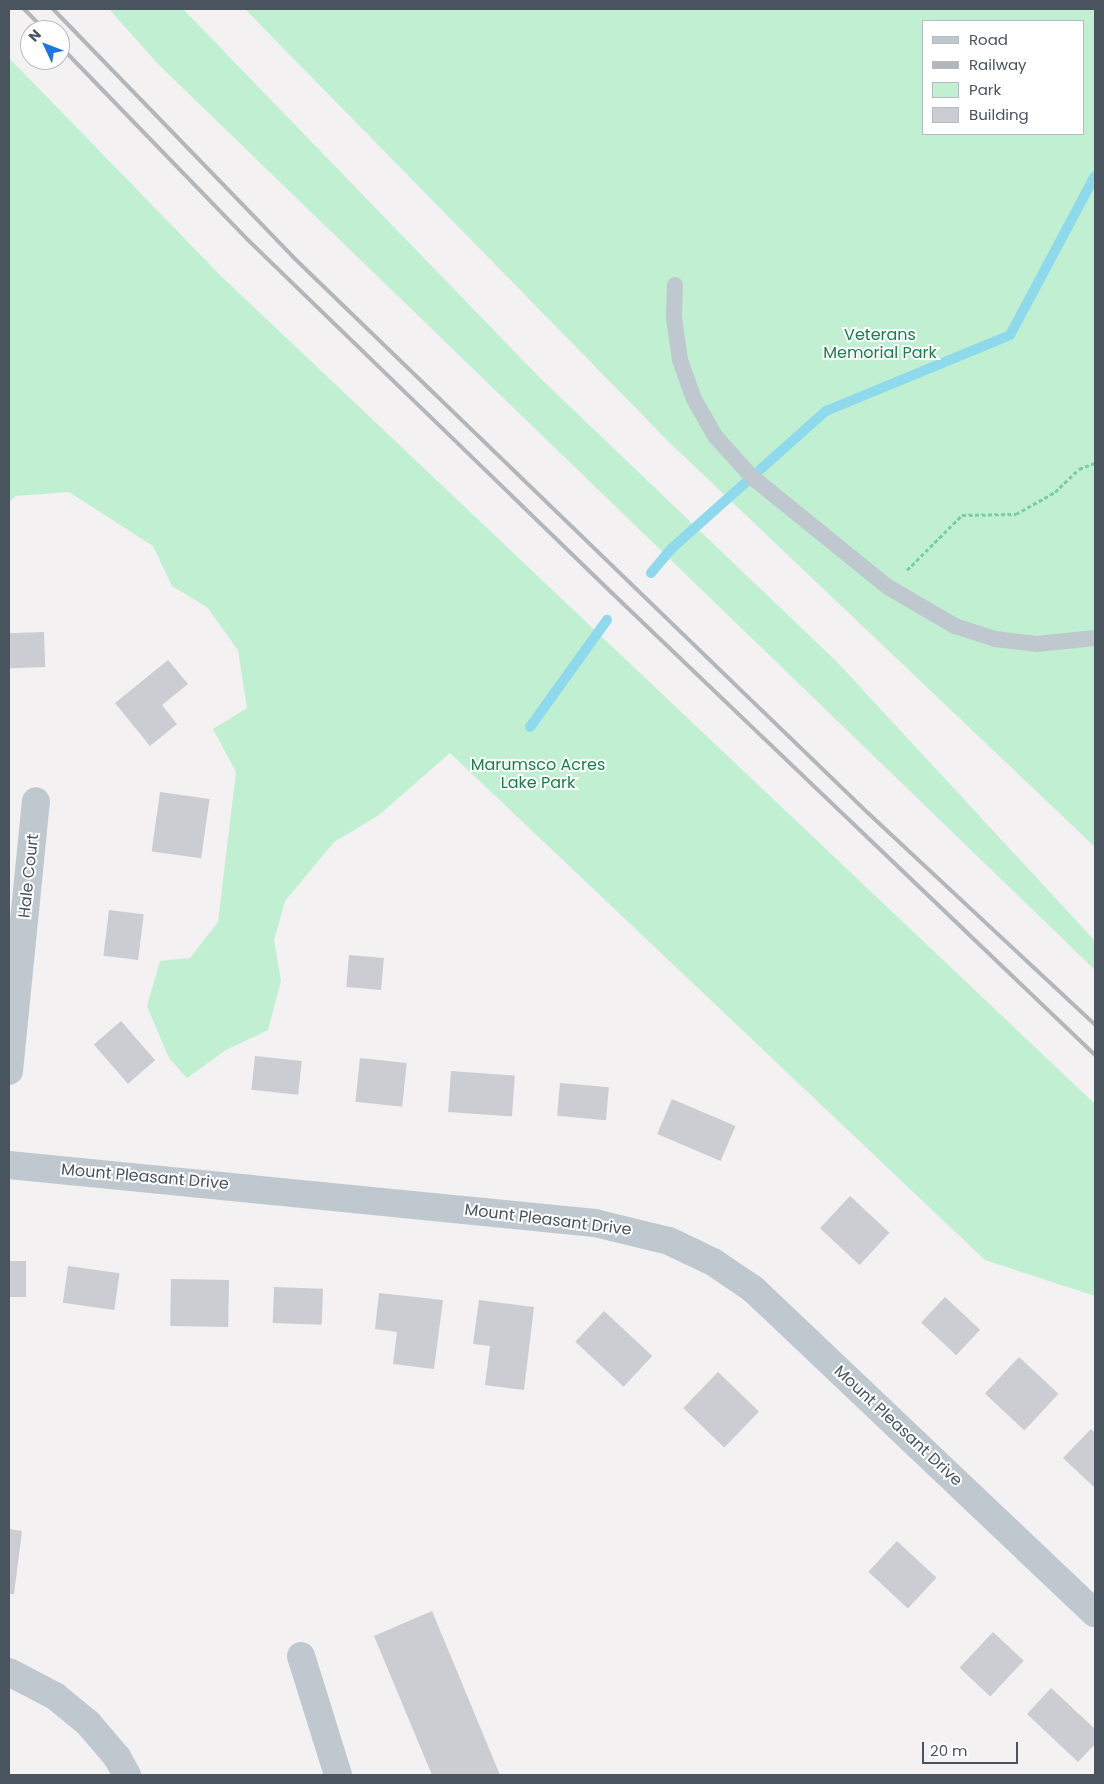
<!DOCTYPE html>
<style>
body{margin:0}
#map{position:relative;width:1104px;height:1784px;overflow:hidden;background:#f3f1f1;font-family:Poppins,sans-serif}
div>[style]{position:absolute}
.green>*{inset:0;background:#c1efd2}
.stream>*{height:10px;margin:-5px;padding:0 5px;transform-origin:5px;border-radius:5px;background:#8ed9eb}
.building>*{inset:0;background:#cbcdd3;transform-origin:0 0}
.path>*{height:3px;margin-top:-1.5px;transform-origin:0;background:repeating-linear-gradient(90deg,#79cda3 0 4px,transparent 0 6.5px)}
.lane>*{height:16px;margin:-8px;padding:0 8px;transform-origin:8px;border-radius:8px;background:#bfc8cf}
.street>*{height:28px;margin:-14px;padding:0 14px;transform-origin:14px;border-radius:14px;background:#bfc8cf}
.rail>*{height:4px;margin:-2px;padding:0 2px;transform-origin:2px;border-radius:2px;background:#b3b6bb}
span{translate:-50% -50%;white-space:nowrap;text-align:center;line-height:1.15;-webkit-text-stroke:4px #fff;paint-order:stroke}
.park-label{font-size:16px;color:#19804b}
.street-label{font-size:16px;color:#49545e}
.frame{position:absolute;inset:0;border:10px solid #49545e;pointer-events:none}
.legend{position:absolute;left:922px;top:20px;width:162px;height:115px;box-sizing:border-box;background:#fff;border:1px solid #b6bbbf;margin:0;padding:6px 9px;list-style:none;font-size:15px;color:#49545e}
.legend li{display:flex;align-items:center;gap:10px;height:25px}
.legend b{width:25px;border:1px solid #b6bbbf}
.north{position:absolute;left:20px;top:20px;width:50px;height:50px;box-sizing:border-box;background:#fff;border:1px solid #b6bbbf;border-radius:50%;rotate:313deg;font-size:14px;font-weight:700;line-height:20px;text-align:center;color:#49545e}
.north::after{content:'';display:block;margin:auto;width:18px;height:22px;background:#1c75e2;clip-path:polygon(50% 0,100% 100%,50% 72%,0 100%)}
.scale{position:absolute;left:922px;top:1742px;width:96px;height:22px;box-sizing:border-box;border:2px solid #49545e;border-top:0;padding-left:6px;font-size:15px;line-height:18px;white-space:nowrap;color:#49545e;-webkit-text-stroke:4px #fff;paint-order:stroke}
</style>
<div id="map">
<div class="green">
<i style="clip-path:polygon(109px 9px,183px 9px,539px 377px,837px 662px,1095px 941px,1095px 970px,160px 66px)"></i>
<i style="clip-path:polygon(evenodd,245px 9px,1095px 9px,1095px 847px,670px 443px,245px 9px,923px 21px,1083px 21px,1083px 134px,923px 134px,923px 21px)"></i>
<i style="clip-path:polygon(9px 58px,221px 276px,1095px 1104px,1095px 1296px,985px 1260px,450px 753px,379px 815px,334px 842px,285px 901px,274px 940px,281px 981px,268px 1030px,226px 1050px,187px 1078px,169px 1058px,147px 1006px,160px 961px,190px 958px,218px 922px,236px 772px,213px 729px,247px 708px,238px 650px,207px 607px,172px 586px,153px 546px,69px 492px,16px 496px,9px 502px)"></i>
</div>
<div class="stream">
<i style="left:651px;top:573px;width:31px;rotate:-50deg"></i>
<i style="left:671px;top:549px;width:208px;rotate:-41.7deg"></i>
<i style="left:826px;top:411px;width:199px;rotate:-22.4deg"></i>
<i style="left:1010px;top:335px;width:180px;rotate:-61.9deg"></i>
<i style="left:530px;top:727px;width:132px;rotate:-54.3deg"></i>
</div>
<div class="building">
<i style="left:44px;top:632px;width:35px;height:35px;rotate:88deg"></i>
<i style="clip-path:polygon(168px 660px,188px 684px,162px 705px,177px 724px,150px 746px,115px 703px)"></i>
<i style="left:160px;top:792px;width:50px;height:60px;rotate:8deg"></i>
<i style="left:109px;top:910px;width:35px;height:46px;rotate:7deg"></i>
<i style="left:349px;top:955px;width:35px;height:32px;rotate:5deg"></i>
<i style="left:121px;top:1021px;width:52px;height:36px;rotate:49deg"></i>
<i style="left:255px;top:1056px;width:47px;height:34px;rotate:6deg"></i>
<i style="left:360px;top:1058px;width:47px;height:44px;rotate:6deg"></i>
<i style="left:451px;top:1071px;width:64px;height:41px;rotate:4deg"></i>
<i style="left:560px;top:1083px;width:49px;height:33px;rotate:5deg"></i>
<i style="left:672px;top:1099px;width:69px;height:38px;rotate:23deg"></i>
<i style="left:850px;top:1196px;width:54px;height:44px;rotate:43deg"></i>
<i style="left:9px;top:1261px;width:17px;height:36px"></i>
<i style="left:68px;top:1266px;width:52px;height:37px;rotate:8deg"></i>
<i style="left:171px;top:1279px;width:58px;height:47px;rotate:1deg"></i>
<i style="left:274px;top:1287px;width:49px;height:36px;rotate:2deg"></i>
<i style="clip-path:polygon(379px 1293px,443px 1300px,434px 1369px,393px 1364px,397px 1332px,375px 1329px)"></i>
<i style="left:945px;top:1297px;width:48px;height:35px;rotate:43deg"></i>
<i style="clip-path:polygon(479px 1300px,534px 1307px,524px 1390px,485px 1385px,490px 1346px,473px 1344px)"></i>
<i style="left:604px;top:1311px;width:66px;height:42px;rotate:43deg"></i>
<i style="left:1019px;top:1357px;width:54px;height:50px;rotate:43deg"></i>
<i style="left:718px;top:1372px;width:57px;height:50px;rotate:44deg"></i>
<i style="clip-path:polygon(1091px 1429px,1095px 1433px,1095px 1488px,1063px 1458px)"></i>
<i style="clip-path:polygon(9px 1529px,22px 1531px,14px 1594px,9px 1594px)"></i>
<i style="left:897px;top:1541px;width:54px;height:42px;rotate:43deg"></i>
<i style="clip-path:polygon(432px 1611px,500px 1775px,432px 1775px,374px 1636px)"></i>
<i style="left:993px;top:1632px;width:42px;height:49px;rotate:43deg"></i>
<i style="clip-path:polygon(1051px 1688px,1095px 1729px,1095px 1744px,1078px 1762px,1027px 1714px)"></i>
</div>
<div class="path">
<i style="left:907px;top:570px;width:78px;rotate:-45deg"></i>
<i style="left:962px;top:515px;width:54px;rotate:-1.1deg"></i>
<i style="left:1016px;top:514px;width:45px;rotate:-29.4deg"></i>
<i style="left:1055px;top:492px;width:33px;rotate:-44deg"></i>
<i style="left:1079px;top:469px;width:17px;rotate:-21deg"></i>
</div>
<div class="lane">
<i style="left:675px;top:285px;width:33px;rotate:92deg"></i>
<i style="left:674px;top:318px;width:42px;rotate:81.9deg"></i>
<i style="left:680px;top:360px;width:41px;rotate:70.3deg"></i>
<i style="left:694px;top:399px;width:43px;rotate:60.4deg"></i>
<i style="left:715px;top:436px;width:55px;rotate:47.9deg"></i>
<i style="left:752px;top:477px;width:175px;rotate:39deg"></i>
<i style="left:888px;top:587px;width:78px;rotate:30.2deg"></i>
<i style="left:955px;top:626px;width:42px;rotate:18deg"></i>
<i style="left:995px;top:639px;width:42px;rotate:6.8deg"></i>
<i style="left:1037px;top:644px;width:58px;rotate:-5.9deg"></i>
</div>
<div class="street">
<i style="left:9px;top:1071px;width:271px;rotate:-84.3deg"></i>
<i style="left:9px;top:1165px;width:589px;rotate:5.65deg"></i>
<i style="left:595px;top:1223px;width:76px;rotate:13.7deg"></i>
<i style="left:669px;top:1241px;width:49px;rotate:25.5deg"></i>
<i style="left:713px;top:1262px;width:48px;rotate:34deg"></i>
<i style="left:753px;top:1289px;width:471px;rotate:43.5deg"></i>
<i style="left:301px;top:1656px;width:125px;rotate:72.7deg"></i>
<i style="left:9px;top:1672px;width:52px;rotate:27.6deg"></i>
<i style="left:55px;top:1696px;width:43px;rotate:39.3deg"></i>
<i style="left:88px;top:1723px;width:45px;rotate:49.5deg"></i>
<i style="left:117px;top:1757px;width:21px;rotate:61deg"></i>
</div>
<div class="rail">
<i style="left:24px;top:9px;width:30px;rotate:45deg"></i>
<i style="left:53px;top:9px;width:344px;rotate:45.9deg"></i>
<i style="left:292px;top:256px;width:801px;rotate:44.04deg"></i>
<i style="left:868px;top:813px;width:311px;rotate:43deg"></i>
<i style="left:60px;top:46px;width:270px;rotate:45.9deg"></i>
<i style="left:248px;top:240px;width:507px;rotate:44.12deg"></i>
<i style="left:612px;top:593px;width:668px;rotate:43.73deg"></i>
</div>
<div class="park-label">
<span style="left:880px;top:344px">Veterans<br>Memorial Park</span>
<span style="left:538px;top:774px">Marumsco Acres<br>Lake Park</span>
</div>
<div class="street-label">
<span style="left:29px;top:876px;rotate:-84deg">Hale Court</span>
<span style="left:145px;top:1177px;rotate:5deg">Mount Pleasant Drive</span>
<span style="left:548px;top:1220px;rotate:7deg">Mount Pleasant Drive</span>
<span style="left:898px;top:1426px;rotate:43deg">Mount Pleasant Drive</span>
</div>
<div class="frame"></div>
<ul class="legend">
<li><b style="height:6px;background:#bfc8cf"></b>Road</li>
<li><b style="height:6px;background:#b3b6bb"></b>Railway</li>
<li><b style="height:14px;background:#c1efd2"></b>Park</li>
<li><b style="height:14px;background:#cbcdd3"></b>Building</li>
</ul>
<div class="north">N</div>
<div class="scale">20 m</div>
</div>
